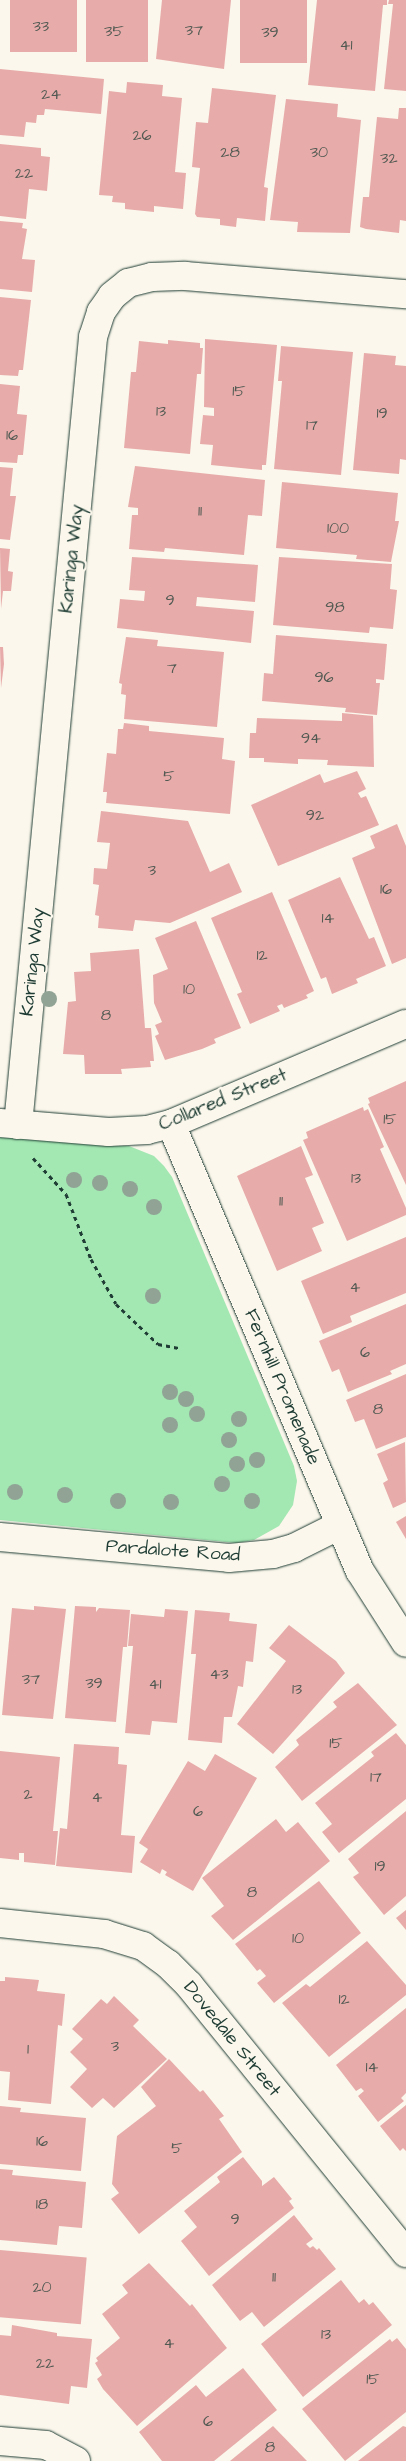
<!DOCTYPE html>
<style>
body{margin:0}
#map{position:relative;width:406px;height:2461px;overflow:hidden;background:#fbf7ec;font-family:"Architects Daughter",sans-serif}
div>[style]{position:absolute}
.green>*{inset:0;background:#a3e7b2}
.building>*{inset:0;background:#e7acaa;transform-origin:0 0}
.path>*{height:3px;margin-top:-1.5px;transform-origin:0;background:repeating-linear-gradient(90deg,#1f3d34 0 4px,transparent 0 8px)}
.roads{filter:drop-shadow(0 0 1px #1f3d34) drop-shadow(0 0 1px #1f3d34)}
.minor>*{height:28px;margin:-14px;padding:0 14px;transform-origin:14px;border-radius:14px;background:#fbf7ec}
.trees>*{width:16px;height:16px;margin:-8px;border-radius:50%;background:#90a395}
span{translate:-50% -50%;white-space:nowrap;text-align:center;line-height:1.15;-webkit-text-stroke:4.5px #fbf7ec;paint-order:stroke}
.number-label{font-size:16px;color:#515952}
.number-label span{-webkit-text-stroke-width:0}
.street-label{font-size:19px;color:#1f3d34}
</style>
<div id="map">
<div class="green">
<i style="clip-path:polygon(0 1135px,129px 1146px,154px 1156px,164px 1166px,172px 1177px,294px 1466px,297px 1481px,293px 1505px,279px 1526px,254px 1540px,236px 1543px,0 1520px)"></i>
</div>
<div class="building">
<i style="left:10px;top:0;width:67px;height:52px"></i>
<i style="left:86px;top:0;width:62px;height:62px"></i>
<i style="clip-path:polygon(162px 0,231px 0,224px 69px,156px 59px)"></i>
<i style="left:240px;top:0;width:67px;height:63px"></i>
<i style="clip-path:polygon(317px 0,387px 0,387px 5px,383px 5px,375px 91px,308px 85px)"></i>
<i style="clip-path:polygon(389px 0,406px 0,406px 91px,384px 89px,393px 4px,388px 4px)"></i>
<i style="clip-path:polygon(0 69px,104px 79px,101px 114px,45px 109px,44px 115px,37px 115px,36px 123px,26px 122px,24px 137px,0 135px)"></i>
<i style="clip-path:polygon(127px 82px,163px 85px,162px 96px,182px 98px,175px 172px,186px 173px,183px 209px,154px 206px,154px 212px,125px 209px,125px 203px,112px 202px,113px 196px,99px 195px,109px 91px,126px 93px)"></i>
<i style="clip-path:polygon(212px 88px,276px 95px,264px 187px,268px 188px,265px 221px,237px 218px,236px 227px,220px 225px,220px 219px,197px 217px,195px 214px,200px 168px,192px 167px,196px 122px,208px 123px)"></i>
<i style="clip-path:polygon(286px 99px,338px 104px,337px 117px,361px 120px,350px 233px,297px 232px,298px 222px,270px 220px)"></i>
<i style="clip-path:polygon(399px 108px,406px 108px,406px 221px,400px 220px,399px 233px,366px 229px,360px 227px,363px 197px,369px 197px,377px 117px,398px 119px)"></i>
<i style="clip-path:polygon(0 144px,41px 148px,41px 156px,50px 157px,47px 191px,29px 189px,26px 219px,0 216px)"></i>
<i style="clip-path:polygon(0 221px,23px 223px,22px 228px,27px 229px,22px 259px,35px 260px,32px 292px,0 289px)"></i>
<i style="clip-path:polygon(0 297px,31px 300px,23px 370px,19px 370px,18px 376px,0 375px)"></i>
<i style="clip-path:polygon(205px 339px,277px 345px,266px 465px,262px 465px,262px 470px,211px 465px,213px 445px,200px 444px,203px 415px,214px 416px,214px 408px,204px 407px)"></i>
<i style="clip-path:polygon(168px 340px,200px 343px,200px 348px,203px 348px,201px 374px,197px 374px,190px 454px,124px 448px,131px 372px,136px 372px,139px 341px,168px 344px)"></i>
<i style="clip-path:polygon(281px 346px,353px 352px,341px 475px,274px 469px,282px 381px,278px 381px)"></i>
<i style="clip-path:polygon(364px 353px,396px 356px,395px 365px,406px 366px,406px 460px,400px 459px,399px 474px,353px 470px)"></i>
<i style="clip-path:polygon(0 384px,20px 386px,17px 414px,27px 415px,23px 455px,18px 455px,17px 463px,0 462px)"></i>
<i style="clip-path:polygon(135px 466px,265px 480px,262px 516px,248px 515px,244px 555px,165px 548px,164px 552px,129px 549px,132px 515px,138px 515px,138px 508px,128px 507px)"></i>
<i style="clip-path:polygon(0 467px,13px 468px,10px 496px,16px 496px,10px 540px,0 539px)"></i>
<i style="clip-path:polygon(282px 482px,398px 493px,395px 521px,399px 521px,391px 562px,356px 559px,357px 555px,276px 548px)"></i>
<i style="clip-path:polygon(0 548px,10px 549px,8px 571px,13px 572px,11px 591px,3px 591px,1px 609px)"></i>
<i style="clip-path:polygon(132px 557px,258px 565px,255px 602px,197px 597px,196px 606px,254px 611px,251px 643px,117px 628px,120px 599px,144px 601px,145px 591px,129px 590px)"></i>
<i style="clip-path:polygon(279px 557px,392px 564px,390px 589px,397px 590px,393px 629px,370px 627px,369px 633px,273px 625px)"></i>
<i style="clip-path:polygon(276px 635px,387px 644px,384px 680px,376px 679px,376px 683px,380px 683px,377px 715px,345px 712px,346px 708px,262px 701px,264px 673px,273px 674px)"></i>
<i style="clip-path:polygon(126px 637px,158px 640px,157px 646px,224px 652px,217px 727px,124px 719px,126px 695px,121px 694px,122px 684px,119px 683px)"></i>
<i style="clip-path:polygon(0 647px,3px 647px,4px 664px,1px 688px)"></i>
<i style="clip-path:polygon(342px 713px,373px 716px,374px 767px,327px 765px,328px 760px,298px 759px,298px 764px,264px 762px,264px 758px,249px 758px,250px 733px,256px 733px,257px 718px,342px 721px)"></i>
<i style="clip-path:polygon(124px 723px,149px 726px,149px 731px,224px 738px,222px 759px,235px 761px,230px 814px,106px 803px,107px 792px,103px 792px,107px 753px,116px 754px,118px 729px,123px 729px)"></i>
<i style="clip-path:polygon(357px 771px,366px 789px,358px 793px,361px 798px,366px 796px,379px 825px,278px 866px,251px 805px,320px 774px,324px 783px)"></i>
<i style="clip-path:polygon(101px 811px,188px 821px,210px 872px,229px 863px,242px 892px,170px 923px,135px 920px,133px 931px,98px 928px,99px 916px,95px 915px,99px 885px,93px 884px,94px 868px,107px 869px,110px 843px,97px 842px)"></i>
<i style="clip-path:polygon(397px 824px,406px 846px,406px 958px,392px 964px,352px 858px,375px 848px,370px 836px)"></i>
<i style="clip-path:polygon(340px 877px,369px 939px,374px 937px,386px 966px,356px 979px,358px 983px,332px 994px,326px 977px,321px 979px,288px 900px)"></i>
<i style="clip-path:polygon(272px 892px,314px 991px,306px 995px,308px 998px,284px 1008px,282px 1004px,277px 1006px,280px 1011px,250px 1024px,237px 994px,242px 992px,211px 918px)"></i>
<i style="clip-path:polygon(196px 921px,241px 1028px,214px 1039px,216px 1043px,202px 1049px,165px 1060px,155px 1036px,159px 1034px,155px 1025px,162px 1022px,154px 1003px,153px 975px,168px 969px,155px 938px)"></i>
<i style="clip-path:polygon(139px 949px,145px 1028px,151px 1028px,154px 1061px,150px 1061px,151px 1067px,121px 1069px,122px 1074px,85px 1074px,84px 1055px,63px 1054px,68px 1002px,76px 1001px,74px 972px,91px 971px,90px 953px)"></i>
<i style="clip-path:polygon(406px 1081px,406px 1185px,368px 1104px,370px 1103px,368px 1098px)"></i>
<i style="clip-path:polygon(363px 1107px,364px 1111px,368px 1109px,384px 1147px,380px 1149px,406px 1208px,406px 1215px,347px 1241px,303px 1140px,308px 1138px,306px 1132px)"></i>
<i style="clip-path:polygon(301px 1146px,313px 1175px,305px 1178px,324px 1223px,312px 1228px,322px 1251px,277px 1271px,237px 1176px)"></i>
<i style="clip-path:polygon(406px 1237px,406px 1293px,350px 1316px,352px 1322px,323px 1334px,301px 1281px)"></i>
<i style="clip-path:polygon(406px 1304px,406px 1364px,390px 1371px,392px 1374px,348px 1392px,339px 1369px,332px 1372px,319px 1341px)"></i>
<i style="clip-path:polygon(406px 1374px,406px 1437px,376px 1449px,364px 1419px,355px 1422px,346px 1400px)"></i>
<i style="clip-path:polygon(405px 1442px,406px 1502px,393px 1508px,383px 1483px,388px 1480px,377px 1454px)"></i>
<i style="clip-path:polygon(406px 1516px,406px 1539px,396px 1522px)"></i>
<i style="clip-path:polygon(34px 1606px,66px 1609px,53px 1719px,2px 1715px,12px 1608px,34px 1610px)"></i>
<i style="clip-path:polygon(75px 1606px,96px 1607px,96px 1612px,99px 1608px,130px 1610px,127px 1647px,123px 1647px,116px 1722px,65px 1718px)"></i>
<i style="clip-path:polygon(165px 1609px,188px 1611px,177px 1723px,152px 1721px,150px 1735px,125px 1733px,133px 1646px,128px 1646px,131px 1614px,164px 1617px)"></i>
<i style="clip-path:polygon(195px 1610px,230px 1613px,229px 1621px,257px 1624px,253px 1662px,246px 1661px,243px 1687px,238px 1686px,232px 1717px,224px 1717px,222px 1743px,188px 1740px,196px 1654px,191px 1654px)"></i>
<i style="clip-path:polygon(289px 1625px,336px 1661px,345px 1673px,273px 1754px,237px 1724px,286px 1661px,269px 1648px)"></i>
<i style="clip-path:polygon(358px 1683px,397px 1725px,302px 1801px,275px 1767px,299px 1745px,296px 1740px,337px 1707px,333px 1702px)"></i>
<i style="clip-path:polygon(396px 1733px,406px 1745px,406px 1799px,339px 1853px,322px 1832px,332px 1824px,315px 1803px,374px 1756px,371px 1752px)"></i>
<i style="clip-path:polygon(74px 1744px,119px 1747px,118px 1764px,127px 1765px,121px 1835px,135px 1836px,132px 1873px,56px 1866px,60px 1828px,67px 1829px)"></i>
<i style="clip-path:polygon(0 1751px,60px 1757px,53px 1831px,58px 1831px,55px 1865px,24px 1862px,24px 1853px,19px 1853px,19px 1860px,0 1858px)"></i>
<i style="clip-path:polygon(215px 1754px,257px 1778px,193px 1891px,165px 1875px,167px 1872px,162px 1869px,160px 1874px,140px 1862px,148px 1849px,139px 1843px,188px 1761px,205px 1771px)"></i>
<i style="clip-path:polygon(406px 1811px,406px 1896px,384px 1915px,353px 1877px,359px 1873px,348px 1859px)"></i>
<i style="clip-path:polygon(276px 1819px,286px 1832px,298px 1822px,330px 1861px,233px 1940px,211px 1916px,224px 1906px,202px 1878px)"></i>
<i style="clip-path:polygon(319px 1881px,361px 1933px,274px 2003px,257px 1983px,266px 1976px,260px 1969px,257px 1971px,235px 1944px)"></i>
<i style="clip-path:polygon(406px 1910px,406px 1930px,396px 1918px)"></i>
<i style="clip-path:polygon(367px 1941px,406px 1985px,406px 1995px,329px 2057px,282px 2003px,306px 1984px,310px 1987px)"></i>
<i style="clip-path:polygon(5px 1977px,39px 1980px,37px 1991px,65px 1994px,62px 2026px,58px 2025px,51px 2104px,8px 2100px,10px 2072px,0 2071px,0 1981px,5px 1981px)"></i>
<i style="clip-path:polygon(114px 1996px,139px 2020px,133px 2026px,167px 2059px,114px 2108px,103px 2098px,92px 2108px,70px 2087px,87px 2069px,70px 2052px,83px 2039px,72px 2029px,101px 1999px,107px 2004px)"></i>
<i style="clip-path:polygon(406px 2008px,406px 2093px,401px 2098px,404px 2101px,378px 2122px,358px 2096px,364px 2091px,361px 2088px,356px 2091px,336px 2065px)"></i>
<i style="clip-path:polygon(169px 2059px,200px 2092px,203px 2090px,224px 2116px,219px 2119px,242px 2152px,139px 2234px,111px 2199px,119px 2193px,112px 2184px,117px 2136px,156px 2106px,141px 2087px)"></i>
<i style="clip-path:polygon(406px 2105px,406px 2151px,403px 2148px,400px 2151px,380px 2126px)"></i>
<i style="clip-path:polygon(0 2106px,21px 2108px,20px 2112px,86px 2118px,81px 2171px,0 2164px)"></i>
<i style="clip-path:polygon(243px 2157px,262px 2181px,262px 2186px,274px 2177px,292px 2199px,289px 2201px,294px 2208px,209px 2276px,181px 2241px,197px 2227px,184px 2211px,220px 2182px,217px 2177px)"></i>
<i style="clip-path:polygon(0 2169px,13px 2170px,12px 2175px,86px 2182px,82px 2228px,59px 2226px,57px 2245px,0 2240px)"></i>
<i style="clip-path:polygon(294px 2215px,313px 2239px,306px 2244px,310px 2248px,313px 2246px,317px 2250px,319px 2248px,336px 2269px,264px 2327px,252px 2312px,240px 2321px,212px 2285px)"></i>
<i style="left:0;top:2250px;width:87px;height:67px;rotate:5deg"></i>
<i style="clip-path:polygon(149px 2263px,190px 2306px,192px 2304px,227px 2348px,137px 2426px,103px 2389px,97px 2379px,102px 2375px,95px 2363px,98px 2361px,96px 2358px,120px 2338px,102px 2314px,128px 2293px,122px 2285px)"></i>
<i style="clip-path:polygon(341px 2280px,359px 2303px,364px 2299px,369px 2305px,373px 2302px,392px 2325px,303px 2397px,261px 2344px)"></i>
<i style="clip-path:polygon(12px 2325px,57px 2333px,57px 2336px,92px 2339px,87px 2388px,71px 2386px,69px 2404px,0 2395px,0 2335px,11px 2336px)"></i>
<i style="clip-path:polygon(397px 2338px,406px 2349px,406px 2412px,345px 2461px,302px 2409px,390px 2339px,392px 2342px)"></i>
<i style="clip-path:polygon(243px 2368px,277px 2410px,214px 2461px,162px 2461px,139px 2432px,196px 2385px,206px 2397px)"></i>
<i style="clip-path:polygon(273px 2426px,307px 2461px,230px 2461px)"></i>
<i style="clip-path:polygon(403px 2426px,406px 2427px,406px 2461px,358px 2461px)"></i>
</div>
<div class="path">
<i style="left:33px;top:1158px;width:49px;rotate:47.5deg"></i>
<i style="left:66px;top:1194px;width:70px;rotate:69deg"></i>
<i style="left:91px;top:1259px;width:51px;rotate:60.9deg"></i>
<i style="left:116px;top:1304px;width:58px;rotate:43.6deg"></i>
<i style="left:158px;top:1344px;width:21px;rotate:11deg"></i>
</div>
<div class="roads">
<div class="minor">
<i style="left:0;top:1123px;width:109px;rotate:4.7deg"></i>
<i style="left:109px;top:1132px;width:38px;rotate:-3deg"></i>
<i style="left:147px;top:1130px;width:25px;rotate:-14deg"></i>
<i style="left:171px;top:1124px;width:255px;rotate:-23.1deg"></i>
<i style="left:171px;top:1124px;width:485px;rotate:67.1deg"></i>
<i style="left:360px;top:1571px;width:85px;rotate:57.4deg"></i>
<i style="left:18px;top:1125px;width:792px;rotate:-84.56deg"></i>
<i style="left:93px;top:337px;width:26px;rotate:-72deg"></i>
<i style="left:101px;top:312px;width:19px;rotate:-55deg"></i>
<i style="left:112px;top:296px;width:21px;rotate:-39deg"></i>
<i style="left:128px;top:283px;width:25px;rotate:-14deg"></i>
<i style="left:152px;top:277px;width:33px;rotate:-2deg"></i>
<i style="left:185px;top:276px;width:222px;rotate:4.7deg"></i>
<i style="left:0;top:1537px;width:230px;rotate:5.2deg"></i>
<i style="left:229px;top:1558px;width:44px;rotate:-5.2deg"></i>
<i style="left:273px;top:1554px;width:22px;rotate:-16deg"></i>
<i style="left:294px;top:1548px;width:51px;rotate:-26.6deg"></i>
<i style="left:0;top:1923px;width:105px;rotate:6deg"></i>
<i style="left:104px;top:1934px;width:41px;rotate:17.1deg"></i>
<i style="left:143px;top:1946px;width:31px;rotate:36deg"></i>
<i style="left:168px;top:1964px;width:30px;rotate:45deg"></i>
<i style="left:189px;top:1985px;width:345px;rotate:51deg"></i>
<i style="left:0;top:2441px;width:46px;rotate:5deg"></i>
<i style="left:46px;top:2445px;width:34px;rotate:28deg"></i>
</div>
</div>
<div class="trees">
<i style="left:49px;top:999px"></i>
<i style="left:74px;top:1180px"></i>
<i style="left:100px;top:1183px"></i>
<i style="left:130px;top:1189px"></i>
<i style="left:154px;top:1207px"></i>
<i style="left:153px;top:1296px"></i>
<i style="left:170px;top:1392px"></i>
<i style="left:186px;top:1399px"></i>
<i style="left:197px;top:1414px"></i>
<i style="left:239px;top:1419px"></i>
<i style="left:170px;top:1425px"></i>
<i style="left:229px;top:1440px"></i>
<i style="left:257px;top:1460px"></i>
<i style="left:237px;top:1464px"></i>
<i style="left:222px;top:1484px"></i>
<i style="left:15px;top:1492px"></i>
<i style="left:65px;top:1495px"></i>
<i style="left:118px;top:1501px"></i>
<i style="left:252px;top:1501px"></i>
<i style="left:171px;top:1502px"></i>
</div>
<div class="number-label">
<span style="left:41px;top:26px">33</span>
<span style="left:194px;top:30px">37</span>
<span style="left:114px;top:31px">35</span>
<span style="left:270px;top:32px">39</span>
<span style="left:346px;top:45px">41</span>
<span style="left:51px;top:94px">24</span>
<span style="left:142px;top:135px">26</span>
<span style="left:230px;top:152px">28</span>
<span style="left:319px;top:152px">30</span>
<span style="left:389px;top:158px">32</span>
<span style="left:24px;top:173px">22</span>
<span style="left:239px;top:391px">15</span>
<span style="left:161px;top:411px">13</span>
<span style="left:382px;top:413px">19</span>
<span style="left:312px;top:425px">17</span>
<span style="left:12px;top:435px">16</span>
<span style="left:200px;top:511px">11</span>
<span style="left:338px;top:528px">100</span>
<span style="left:170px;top:600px">9</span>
<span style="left:335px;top:607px">98</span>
<span style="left:172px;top:668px">7</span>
<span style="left:324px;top:677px">96</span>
<span style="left:311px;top:738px">94</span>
<span style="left:169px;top:776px">5</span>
<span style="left:315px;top:815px">92</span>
<span style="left:152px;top:870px">3</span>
<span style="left:386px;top:889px">16</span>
<span style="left:328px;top:918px">14</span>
<span style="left:262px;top:955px">12</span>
<span style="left:189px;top:989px">10</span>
<span style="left:106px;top:1015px">8</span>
<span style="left:390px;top:1119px">15</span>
<span style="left:356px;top:1178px">13</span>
<span style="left:281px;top:1201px">11</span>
<span style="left:355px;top:1287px">4</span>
<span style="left:365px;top:1352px">6</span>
<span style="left:378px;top:1409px">8</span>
<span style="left:219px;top:1674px">43</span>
<span style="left:31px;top:1679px">37</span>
<span style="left:94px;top:1683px">39</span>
<span style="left:155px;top:1684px">41</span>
<span style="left:297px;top:1689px">13</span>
<span style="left:336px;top:1743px">15</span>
<span style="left:376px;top:1777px">17</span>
<span style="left:28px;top:1794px">2</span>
<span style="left:97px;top:1797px">4</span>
<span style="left:198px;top:1811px">6</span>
<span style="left:380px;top:1866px">19</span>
<span style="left:252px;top:1892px">8</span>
<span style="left:298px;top:1938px">10</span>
<span style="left:344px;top:1999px">12</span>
<span style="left:115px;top:2046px">3</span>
<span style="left:28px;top:2049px">1</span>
<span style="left:372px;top:2067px">14</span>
<span style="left:42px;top:2141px">16</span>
<span style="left:177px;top:2148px">5</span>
<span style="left:42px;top:2204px">18</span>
<span style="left:235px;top:2219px">9</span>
<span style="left:274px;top:2277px">11</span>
<span style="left:42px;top:2287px">20</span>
<span style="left:326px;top:2334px">13</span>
<span style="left:169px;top:2343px">4</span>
<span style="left:45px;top:2363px">22</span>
<span style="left:373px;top:2379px">15</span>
<span style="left:208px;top:2421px">6</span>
<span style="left:270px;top:2447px">8</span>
</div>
<div class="street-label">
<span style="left:72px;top:559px;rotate:-84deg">Karinga Way</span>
<span style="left:33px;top:962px;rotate:-84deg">Karinga Way</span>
<span style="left:223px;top:1100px;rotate:-22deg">Collared Street</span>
<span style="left:282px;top:1387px;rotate:67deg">Fernhill Promenade</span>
<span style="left:173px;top:1551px;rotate:4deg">Pardalote Road</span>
<span style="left:232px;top:2039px;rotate:51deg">Dovedale Street</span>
</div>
</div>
